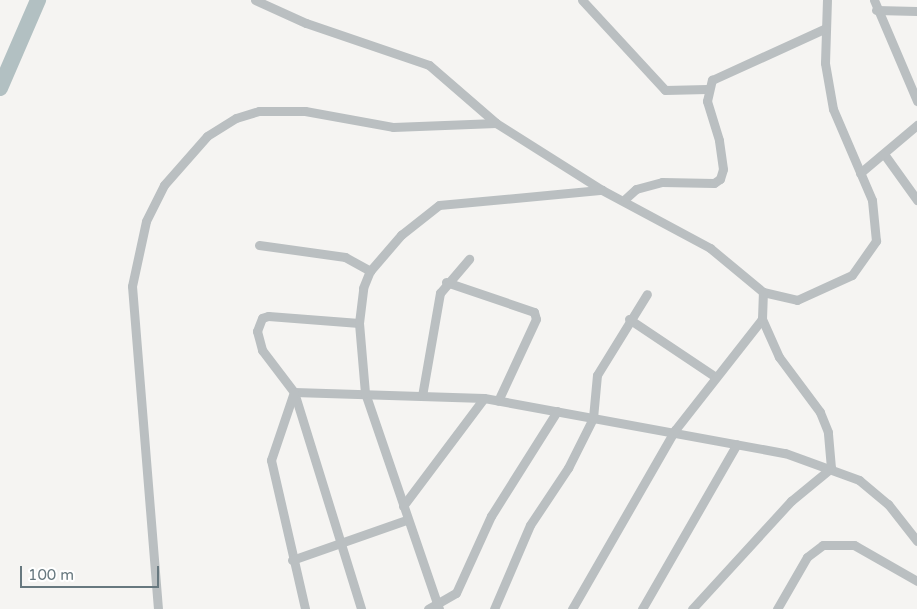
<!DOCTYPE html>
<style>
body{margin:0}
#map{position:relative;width:917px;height:609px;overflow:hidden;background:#f5f4f2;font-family:"Varela Round",sans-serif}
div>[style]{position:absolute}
.river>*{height:16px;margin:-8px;padding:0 8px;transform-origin:8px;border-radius:8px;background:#b2c0c2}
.minor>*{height:9px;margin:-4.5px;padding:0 4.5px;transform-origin:4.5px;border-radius:4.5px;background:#babfc1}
span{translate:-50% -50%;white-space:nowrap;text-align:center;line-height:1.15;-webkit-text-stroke:5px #fff;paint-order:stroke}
.scale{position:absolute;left:20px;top:566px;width:139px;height:22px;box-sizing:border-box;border:2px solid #67787f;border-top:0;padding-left:6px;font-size:15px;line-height:18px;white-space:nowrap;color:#67787f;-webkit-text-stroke:4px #fff;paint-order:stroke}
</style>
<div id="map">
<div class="river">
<i style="left:0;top:88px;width:96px;rotate:-66.6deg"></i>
</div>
<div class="minor">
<i style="left:255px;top:0;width:56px;rotate:24.3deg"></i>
<i style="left:306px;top:23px;width:130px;rotate:18.9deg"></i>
<i style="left:429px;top:65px;width:89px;rotate:40.9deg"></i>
<i style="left:496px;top:123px;width:125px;rotate:32.3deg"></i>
<i style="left:602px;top:190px;width:123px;rotate:28.2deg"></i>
<i style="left:710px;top:248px;width:69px;rotate:39.7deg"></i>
<i style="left:763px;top:292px;width:35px;rotate:13deg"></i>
<i style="left:797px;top:300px;width:60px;rotate:-24.4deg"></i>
<i style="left:852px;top:275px;width:42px;rotate:-54.8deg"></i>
<i style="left:876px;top:241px;width:41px;rotate:-95.6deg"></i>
<i style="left:872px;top:200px;width:99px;rotate:-113.2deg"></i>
<i style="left:833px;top:109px;width:47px;rotate:-99.9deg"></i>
<i style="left:825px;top:63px;width:63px;rotate:-88.2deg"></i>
<i style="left:582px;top:0;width:122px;rotate:47.3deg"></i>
<i style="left:665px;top:90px;width:42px;rotate:-1.4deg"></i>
<i style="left:874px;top:0;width:110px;rotate:66.9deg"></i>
<i style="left:876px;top:10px;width:41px;rotate:1.4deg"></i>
<i style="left:884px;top:154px;width:57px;rotate:54.3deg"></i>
<i style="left:860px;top:173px;width:75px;rotate:-40.1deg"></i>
<i style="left:625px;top:199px;width:15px;rotate:-42deg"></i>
<i style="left:636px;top:189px;width:27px;rotate:-15deg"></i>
<i style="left:662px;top:182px;width:52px;rotate:1.1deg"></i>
<i style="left:714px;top:183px;width:7px;rotate:-34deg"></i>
<i style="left:720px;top:179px;width:10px;rotate:-73deg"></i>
<i style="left:723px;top:169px;width:29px;rotate:-98deg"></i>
<i style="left:719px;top:140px;width:41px;rotate:-107.1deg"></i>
<i style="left:707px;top:101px;width:22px;rotate:-77deg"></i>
<i style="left:712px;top:80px;width:125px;rotate:-24.5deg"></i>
<i style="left:259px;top:245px;width:87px;rotate:7.9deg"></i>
<i style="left:345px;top:257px;width:29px;rotate:29deg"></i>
<i style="left:446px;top:282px;width:93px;rotate:18.8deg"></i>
<i style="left:534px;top:312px;width:7px;rotate:74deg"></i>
<i style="left:536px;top:319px;width:90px;rotate:114.9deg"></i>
<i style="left:629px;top:319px;width:102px;rotate:33.8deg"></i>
<i style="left:359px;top:323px;width:91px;rotate:-175.6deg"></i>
<i style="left:268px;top:316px;width:6px;rotate:162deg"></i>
<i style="left:262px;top:318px;width:14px;rotate:111deg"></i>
<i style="left:257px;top:331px;width:20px;rotate:75deg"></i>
<i style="left:262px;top:350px;width:53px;rotate:52.7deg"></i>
<i style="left:294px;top:392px;width:227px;rotate:72.8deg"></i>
<i style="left:294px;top:392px;width:190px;rotate:1.8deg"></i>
<i style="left:484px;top:398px;width:306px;rotate:10.4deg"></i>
<i style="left:785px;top:453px;width:79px;rotate:20deg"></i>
<i style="left:859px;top:480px;width:38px;rotate:40deg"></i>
<i style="left:888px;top:504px;width:47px;rotate:51.9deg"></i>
<i style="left:294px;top:392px;width:72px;rotate:108.7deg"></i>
<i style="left:271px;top:460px;width:153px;rotate:77.1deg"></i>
<i style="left:422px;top:396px;width:105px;rotate:-80.1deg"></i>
<i style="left:440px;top:293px;width:45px;rotate:-49.5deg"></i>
<i style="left:403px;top:506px;width:135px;rotate:-53.1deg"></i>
<i style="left:292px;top:560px;width:121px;rotate:-19.3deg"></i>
<i style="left:158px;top:609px;width:324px;rotate:-94.6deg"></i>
<i style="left:132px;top:286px;width:66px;rotate:-77.8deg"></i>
<i style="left:146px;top:221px;width:40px;rotate:-63.4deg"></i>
<i style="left:164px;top:185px;width:65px;rotate:-48.7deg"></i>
<i style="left:207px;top:136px;width:34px;rotate:-32deg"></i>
<i style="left:236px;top:118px;width:24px;rotate:-17deg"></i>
<i style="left:259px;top:111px;width:46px"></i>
<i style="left:305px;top:111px;width:89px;rotate:10.3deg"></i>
<i style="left:393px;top:127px;width:103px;rotate:-2.2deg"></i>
<i style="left:428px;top:609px;width:32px;rotate:-30deg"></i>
<i style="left:456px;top:593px;width:85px;rotate:-65.6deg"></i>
<i style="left:491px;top:516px;width:124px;rotate:-57.8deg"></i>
<i style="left:439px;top:609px;width:228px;rotate:-108.9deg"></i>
<i style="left:365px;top:393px;width:70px;rotate:-94.9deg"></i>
<i style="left:359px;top:323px;width:35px;rotate:-83deg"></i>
<i style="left:363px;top:288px;width:18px;rotate:-68deg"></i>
<i style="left:370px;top:271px;width:48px;rotate:-49.3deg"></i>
<i style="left:401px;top:235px;width:48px;rotate:-38.3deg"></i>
<i style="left:439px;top:205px;width:164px;rotate:-5.3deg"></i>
<i style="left:494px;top:609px;width:91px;rotate:-66.8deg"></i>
<i style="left:530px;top:525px;width:69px;rotate:-56.3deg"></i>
<i style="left:568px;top:468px;width:56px;rotate:-63.4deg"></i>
<i style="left:593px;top:418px;width:43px;rotate:-84.7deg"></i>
<i style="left:597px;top:375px;width:95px;rotate:-58.3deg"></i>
<i style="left:572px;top:609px;width:207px;rotate:-60.1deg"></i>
<i style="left:675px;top:430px;width:141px;rotate:-51.9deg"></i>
<i style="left:642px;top:609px;width:190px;rotate:-60.1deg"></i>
<i style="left:692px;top:609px;width:147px;rotate:-47.5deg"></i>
<i style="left:791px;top:501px;width:52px;rotate:-39.5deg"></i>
<i style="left:831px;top:468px;width:36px;rotate:-95deg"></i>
<i style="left:828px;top:432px;width:22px;rotate:-112deg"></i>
<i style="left:820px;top:412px;width:69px;rotate:-126.7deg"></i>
<i style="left:779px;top:357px;width:42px;rotate:-114.1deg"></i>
<i style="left:762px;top:319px;width:27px;rotate:-88deg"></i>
<i style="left:777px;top:609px;width:60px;rotate:-60deg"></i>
<i style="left:807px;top:557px;width:20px;rotate:-37deg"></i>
<i style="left:823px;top:545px;width:31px"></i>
<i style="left:854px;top:545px;width:73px;rotate:29.7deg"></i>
</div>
<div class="scale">100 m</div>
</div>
